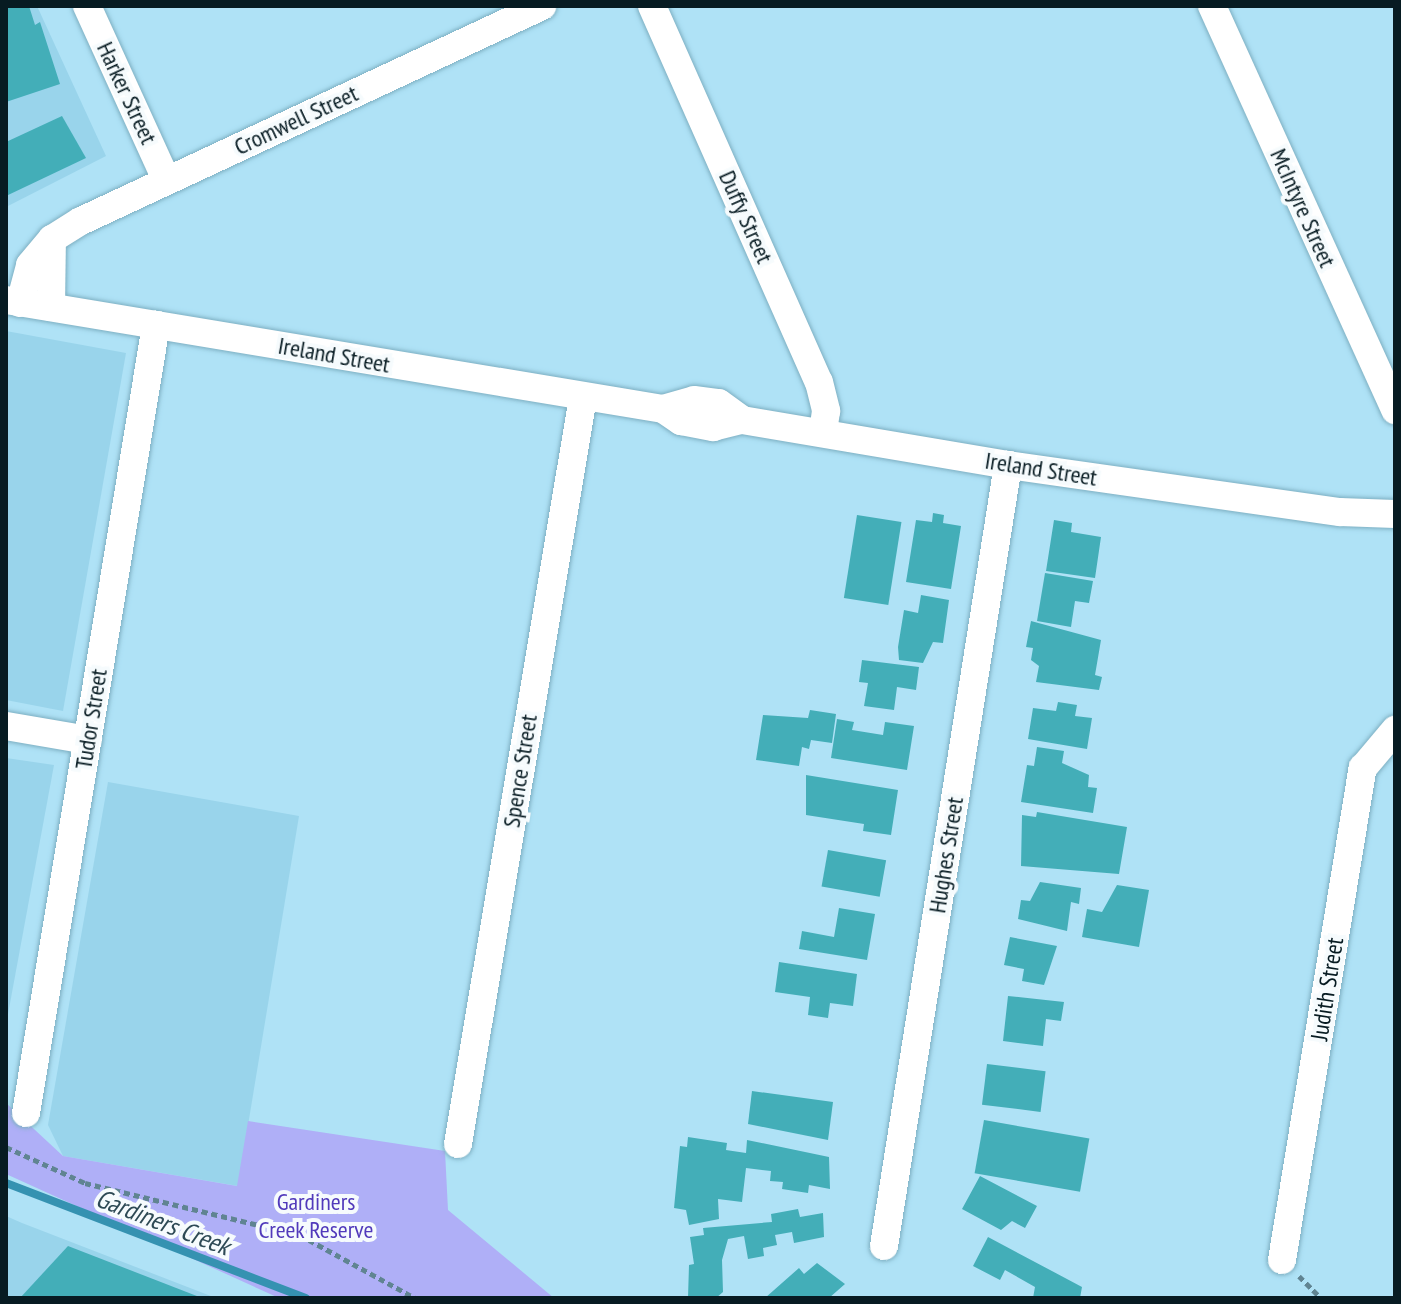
<!DOCTYPE html>
<style>
body{margin:0}
#map{position:relative;width:1401px;height:1304px;overflow:hidden;background:#afe2f6;font-family:"PT Sans Narrow",sans-serif}
div>[style]{position:absolute}
.built>*{inset:0;background:#99d4eb}
.green>*{inset:0;background:#afaff7}
.stream>*{height:8px;margin:-4px;padding:0 4px;transform-origin:4px;border-radius:4px;background:#3592b1}
.building>*{inset:0;background:#43aeb8;transform-origin:0 0}
.path>*{height:5px;margin-top:-2.5px;transform-origin:0;background:repeating-linear-gradient(90deg,#608492 0 6px,transparent 0 10px)}
.roads{filter:drop-shadow(0 0 2px #7dafc2) drop-shadow(0 0 2px #7dafc2)}
.minor>*{height:28px;margin:-14px;padding:0 14px;transform-origin:14px;border-radius:14px;background:#fff}
span{translate:-50% -50%;white-space:nowrap;text-align:center;line-height:1.15;-webkit-text-stroke:8px #f6fbfd;paint-order:stroke}
.street-label{font-size:24px;color:#071b22}
.park-label{font-size:24px;color:#513abb}
.water-label{font-size:26px;color:#2e4a55;font-style:italic}
.frame{position:absolute;inset:0;border:8px solid #071b22;pointer-events:none}
</style>
<div id="map">
<div class="built">
<i style="clip-path:polygon(6px 6px,37px 6px,106px 156px,6px 207px)"></i>
<i style="clip-path:polygon(6px 331px,126px 353px,63px 711px,6px 700px)"></i>
<i style="clip-path:polygon(6px 758px,54px 765px,6px 1025px)"></i>
<i style="clip-path:polygon(108px 782px,299px 816px,238px 1186px,63px 1156px,48px 1125px)"></i>
<i style="clip-path:polygon(6px 1216px,22px 1223px,216px 1298px,6px 1298px)"></i>
</div>
<div class="green">
<i style="clip-path:polygon(6px 1103px,63px 1156px,237px 1186px,248px 1121px,445px 1151px,448px 1210px,554px 1298px,279px 1298px,6px 1174px)"></i>
</div>
<div class="stream">
<i style="left:6px;top:1183px;width:321px;rotate:21deg"></i>
</div>
<div class="building">
<i style="clip-path:polygon(6px 6px,29px 6px,35px 25px,40px 22px,60px 84px,6px 102px)"></i>
<i style="clip-path:polygon(62px 116px,86px 158px,6px 196px,6px 142px)"></i>
<i style="clip-path:polygon(933px 513px,944px 515px,943px 523px,961px 526px,951px 589px,906px 582px,916px 520px,932px 522px)"></i>
<i style="left:857px;top:515px;width:45px;height:84px;rotate:9deg"></i>
<i style="clip-path:polygon(1054px 520px,1072px 523px,1071px 532px,1101px 537px,1095px 578px,1046px 571px)"></i>
<i style="clip-path:polygon(1045px 573px,1093px 581px,1089px 603px,1075px 601px,1071px 627px,1037px 621px)"></i>
<i style="clip-path:polygon(921px 595px,949px 600px,943px 643px,933px 642px,923px 663px,899px 660px,898px 647px,904px 610px,918px 613px)"></i>
<i style="clip-path:polygon(1031px 621px,1101px 640px,1095px 675px,1102px 677px,1099px 690px,1036px 682px,1039px 666px,1031px 660px,1033px 648px,1026px 647px)"></i>
<i style="clip-path:polygon(862px 660px,919px 667px,916px 690px,897px 687px,894px 710px,864px 706px,868px 683px,859px 682px)"></i>
<i style="clip-path:polygon(1058px 702px,1077px 705px,1075px 716px,1092px 718px,1087px 749px,1028px 739px,1033px 708px,1056px 711px)"></i>
<i style="clip-path:polygon(810px 710px,836px 714px,832px 743px,811px 740px,809px 749px,802px 747px,799px 766px,756px 760px,763px 715px,808px 718px)"></i>
<i style="clip-path:polygon(837px 719px,854px 722px,852px 730px,883px 735px,885px 722px,914px 726px,907px 770px,831px 758px)"></i>
<i style="clip-path:polygon(1037px 747px,1064px 751px,1062px 763px,1089px 775px,1088px 787px,1097px 788px,1093px 813px,1021px 802px,1027px 765px,1034px 766px)"></i>
<i style="clip-path:polygon(806px 775px,898px 790px,891px 835px,863px 831px,864px 824px,806px 815px)"></i>
<i style="clip-path:polygon(1037px 812px,1127px 827px,1119px 874px,1021px 866px,1022px 815px,1036px 817px)"></i>
<i style="left:828px;top:850px;width:59px;height:37px;rotate:10deg"></i>
<i style="clip-path:polygon(1040px 882px,1081px 888px,1079px 904px,1071px 902px,1067px 931px,1018px 919px,1021px 900px,1030px 901px)"></i>
<i style="clip-path:polygon(1117px 885px,1149px 890px,1139px 947px,1082px 937px,1087px 909px,1102px 912px)"></i>
<i style="clip-path:polygon(839px 908px,875px 914px,867px 960px,799px 949px,802px 931px,834px 937px)"></i>
<i style="clip-path:polygon(1010px 937px,1057px 946px,1044px 985px,1022px 981px,1024px 969px,1004px 965px)"></i>
<i style="clip-path:polygon(779px 962px,857px 974px,853px 1006px,830px 1003px,828px 1018px,808px 1015px,810px 997px,775px 992px)"></i>
<i style="clip-path:polygon(1008px 996px,1064px 1002px,1061px 1021px,1046px 1019px,1043px 1046px,1003px 1041px)"></i>
<i style="left:987px;top:1064px;width:59px;height:41px;rotate:7deg"></i>
<i style="clip-path:polygon(752px 1091px,833px 1102px,828px 1140px,748px 1124px)"></i>
<i style="left:984px;top:1120px;width:107px;height:54px;rotate:10deg"></i>
<i style="clip-path:polygon(688px 1137px,727px 1143px,726px 1150px,746px 1153px,747px 1140px,829px 1157px,830px 1189px,809px 1185px,808px 1193px,782px 1189px,783px 1182px,770px 1181px,771px 1171px,746px 1168px,742px 1202px,718px 1199px,719px 1219px,689px 1225px,686px 1210px,674px 1208px,680px 1146px,687px 1147px)"></i>
<i style="clip-path:polygon(980px 1176px,1037px 1206px,1025px 1228px,1012px 1221px,1001px 1230px,962px 1209px)"></i>
<i style="clip-path:polygon(798px 1209px,800px 1217px,823px 1213px,824px 1237px,794px 1243px,792px 1232px,775px 1235px,777px 1245px,763px 1248px,764px 1256px,748px 1259px,744px 1236px,728px 1239px,722px 1260px,723px 1292px,716px 1298px,688px 1298px,689px 1265px,694px 1264px,690px 1237px,704px 1235px,703px 1228px,772px 1222px,771px 1214px)"></i>
<i style="clip-path:polygon(988px 1237px,1082px 1287px,1080px 1298px,1033px 1298px,1035px 1287px,1005px 1270px,1000px 1280px,973px 1266px)"></i>
<i style="clip-path:polygon(68px 1246px,202px 1298px,20px 1298px)"></i>
<i style="clip-path:polygon(817px 1263px,845px 1284px,829px 1298px,765px 1298px,799px 1268px,804px 1274px)"></i>
</div>
<div class="path">
<i style="left:6px;top:1147px;width:87px;rotate:24.5deg"></i>
<i style="left:85px;top:1183px;width:221px;rotate:13.6deg"></i>
<i style="left:300px;top:1235px;width:131px;rotate:28.7deg"></i>
<i style="left:1299px;top:1276px;width:31px;rotate:45deg"></i>
</div>
<div class="roads">
<div class="minor">
<i style="left:87px;top:6px;width:190px;rotate:65.5deg"></i>
<i style="left:652px;top:6px;width:411px;rotate:66.1deg"></i>
<i style="left:819px;top:382px;width:30px;rotate:76deg"></i>
<i style="left:826px;top:411px;width:21px;rotate:98deg"></i>
<i style="left:1212px;top:6px;width:444px;rotate:65.6deg"></i>
<i style="left:6px;top:300px;width:666px;rotate:9.42deg"></i>
<i style="left:663px;top:409px;width:32px;rotate:-16deg"></i>
<i style="left:694px;top:400px;width:25px;rotate:7deg"></i>
<i style="left:719px;top:403px;width:29px;rotate:36deg"></i>
<i style="left:20px;top:303px;width:39px;rotate:-75deg"></i>
<i style="left:30px;top:265px;width:34px;rotate:-50deg"></i>
<i style="left:52px;top:239px;width:34px;rotate:-32deg"></i>
<i style="left:81px;top:221px;width:509px;rotate:-25deg"></i>
<i style="left:51px;top:307px;width:68px;rotate:-89.2deg"></i>
<i style="left:663px;top:409px;width:22px;rotate:34deg"></i>
<i style="left:681px;top:421px;width:33px;rotate:11deg"></i>
<i style="left:713px;top:427px;width:30px;rotate:-14deg"></i>
<i style="left:742px;top:420px;width:270px;rotate:9.6deg"></i>
<i style="left:1008px;top:465px;width:335px;rotate:8.1deg"></i>
<i style="left:1340px;top:512px;width:55px;rotate:2.1deg"></i>
<i style="left:6px;top:726px;width:83px;rotate:9.7deg"></i>
<i style="left:26px;top:1113px;width:799px;rotate:-80.63deg"></i>
<i style="left:458px;top:1144px;width:757px;rotate:-80.5deg"></i>
<i style="left:884px;top:1246px;width:791px;rotate:-80.98deg"></i>
<i style="left:1282px;top:1260px;width:499px;rotate:-80.7deg"></i>
<i style="left:1363px;top:768px;width:50px;rotate:-49.9deg"></i>
</div>
</div>
<div class="street-label">
<span style="left:127px;top:93px;rotate:65deg">Harker Street</span>
<span style="left:296px;top:120px;rotate:-25deg">Cromwell Street</span>
<span style="left:1303px;top:208px;rotate:66deg">McIntyre Street</span>
<span style="left:746px;top:217px;rotate:66deg">Duffy Street</span>
<span style="left:334px;top:355px;rotate:10deg">Ireland Street</span>
<span style="left:1041px;top:469px;rotate:9deg">Ireland Street</span>
<span style="left:91px;top:719px;rotate:-81deg">Tudor Street</span>
<span style="left:520px;top:771px;rotate:-81deg">Spence Street</span>
<span style="left:946px;top:855px;rotate:-81deg">Hughes Street</span>
<span style="left:1327px;top:989px;rotate:-81deg">Judith Street</span>
</div>
<div class="park-label">
<span style="left:316px;top:1216px">Gardiners<br>Creek Reserve</span>
</div>
<div class="water-label">
<span style="left:163px;top:1222px;rotate:21deg">Gardiners Creek</span>
</div>
<div class="frame"></div>
</div>
